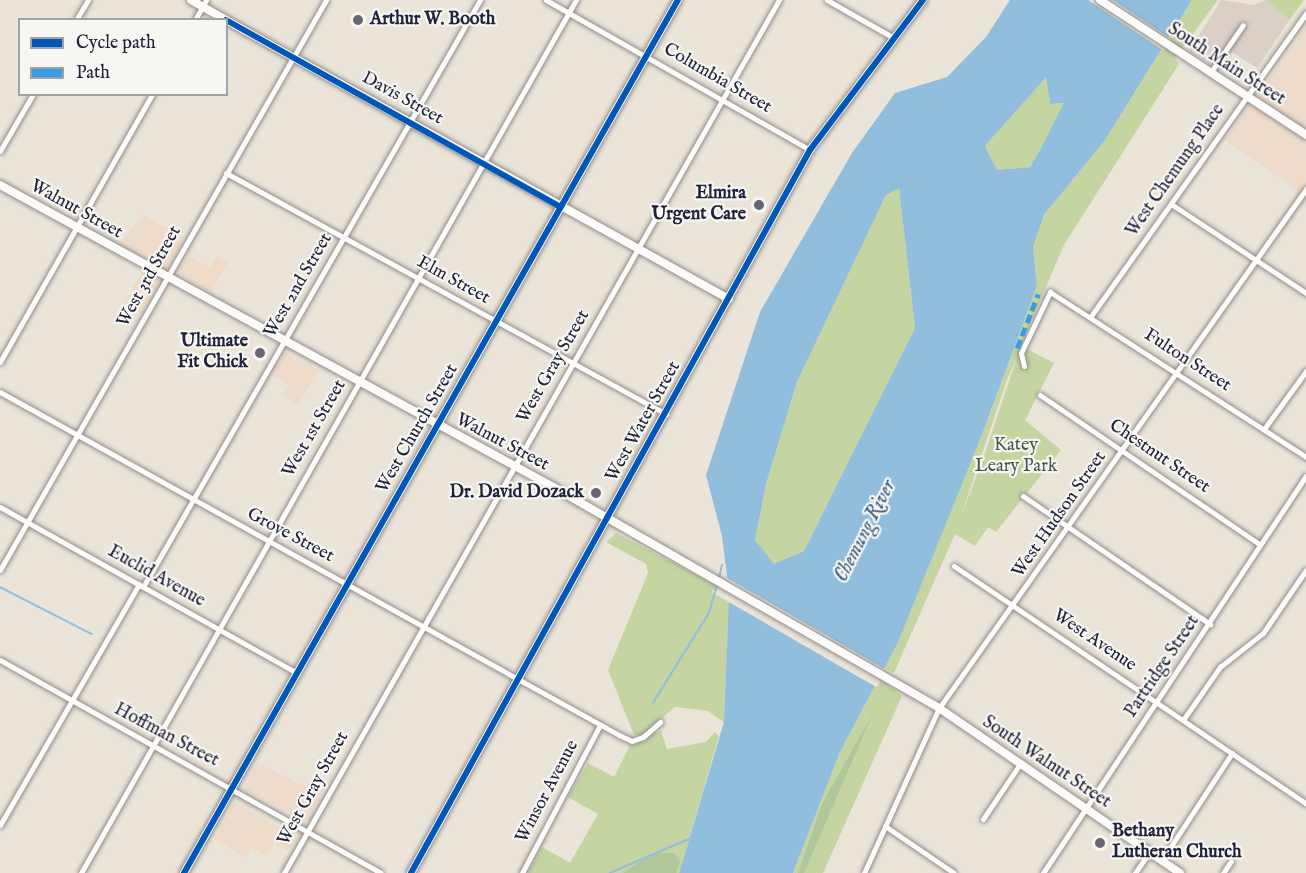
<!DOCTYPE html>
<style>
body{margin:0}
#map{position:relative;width:1306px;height:873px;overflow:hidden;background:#eae4d9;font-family:"IM FELL English",serif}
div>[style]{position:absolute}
.built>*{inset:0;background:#eedbca;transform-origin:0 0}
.industrial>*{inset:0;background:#dbd0c8}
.green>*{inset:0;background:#c4d5a1}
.forest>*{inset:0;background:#b1c69a}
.water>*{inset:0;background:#92bede}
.pier>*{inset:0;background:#eae4d9;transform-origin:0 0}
.stream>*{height:1.5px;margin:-0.75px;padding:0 0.75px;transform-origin:0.75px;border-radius:0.75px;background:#92bede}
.roads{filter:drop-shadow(0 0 2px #908d8b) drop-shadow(0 0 2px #908d8b)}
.street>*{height:5px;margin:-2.5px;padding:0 2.5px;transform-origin:2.5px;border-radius:2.5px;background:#fcfbf9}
.secondary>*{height:8px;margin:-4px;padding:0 4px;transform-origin:4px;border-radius:4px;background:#fcfbf9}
.primary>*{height:8px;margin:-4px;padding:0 4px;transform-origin:4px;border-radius:4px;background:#fcfbf9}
.quiet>*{height:4.5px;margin-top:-2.25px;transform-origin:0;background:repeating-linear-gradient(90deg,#3c9ce2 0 9px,transparent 0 13.5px)}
.cycleway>*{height:6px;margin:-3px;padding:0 3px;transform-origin:3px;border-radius:3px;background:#0057b8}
.dots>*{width:16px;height:16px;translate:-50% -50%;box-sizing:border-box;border:3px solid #f6f6f2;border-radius:50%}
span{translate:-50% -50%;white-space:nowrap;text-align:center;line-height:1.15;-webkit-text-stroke:4.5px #f6f6f2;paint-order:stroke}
.poi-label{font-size:18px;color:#22223b;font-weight:700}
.left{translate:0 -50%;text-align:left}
.right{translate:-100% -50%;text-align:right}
.street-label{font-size:18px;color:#22223b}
.park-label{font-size:18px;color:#49544c}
.water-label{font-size:20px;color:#405a7d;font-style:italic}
.legend{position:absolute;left:18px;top:18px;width:210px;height:78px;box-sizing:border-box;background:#f6f6f2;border:2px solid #a1a1a9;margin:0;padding:8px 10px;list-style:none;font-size:18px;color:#22223b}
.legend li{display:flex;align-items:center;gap:12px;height:30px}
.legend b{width:30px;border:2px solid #a1a1a9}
</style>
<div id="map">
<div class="built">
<i style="clip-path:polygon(1306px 28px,1306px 203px,1296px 196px,1298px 191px,1225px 140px)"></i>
<i style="clip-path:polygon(143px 215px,185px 238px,141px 314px,124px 304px,148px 260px,119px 244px)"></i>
<i style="clip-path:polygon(188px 255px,210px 268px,217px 256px,228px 262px,211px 292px,178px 273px)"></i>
<i style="clip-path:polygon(285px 352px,318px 370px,298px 405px,283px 396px,289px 385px,272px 375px)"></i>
<i style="left:257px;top:763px;width:72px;height:30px;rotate:26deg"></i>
<i style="clip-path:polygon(234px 802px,297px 837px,289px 851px,274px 843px,266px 856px,251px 847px,246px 857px,214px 839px)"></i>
</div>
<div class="industrial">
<i style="clip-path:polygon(1221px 0,1254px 5px,1265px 0,1290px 19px,1257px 68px,1230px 51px,1218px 68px,1189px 51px)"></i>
</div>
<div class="green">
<i style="clip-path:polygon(evenodd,1192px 0,1218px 0,1175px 58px,1179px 64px,1064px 245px,1021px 346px,1054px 363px,1025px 420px,1061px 450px,996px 532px,988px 527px,975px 546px,955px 534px,894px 673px,884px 668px,983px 432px,1037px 286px,1033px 247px,1044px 215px,1105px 140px,1192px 0,1018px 354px,984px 456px,960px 519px,1007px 380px,1018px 354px)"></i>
<i style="clip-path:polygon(1265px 0,1304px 0,1290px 19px)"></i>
<i style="clip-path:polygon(1046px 76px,1050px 104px,1065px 103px,1041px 148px,1030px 167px,997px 170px,985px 146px)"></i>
<i style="clip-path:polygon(899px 187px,915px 328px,804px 551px,774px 565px,755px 540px,766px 484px,797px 382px,886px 195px)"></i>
<i style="clip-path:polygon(616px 533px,729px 592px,724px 722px,708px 711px,675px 707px,642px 735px,634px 735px,608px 670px,648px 573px,646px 564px,606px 542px)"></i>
<i style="clip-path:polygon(879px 678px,902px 696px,823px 873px,793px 873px,840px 752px)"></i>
<i style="clip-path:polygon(661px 731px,667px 749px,706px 742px,715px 732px,719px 736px,679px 873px,528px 873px,542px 847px,570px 863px,598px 814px,568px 797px,588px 763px,614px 777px,631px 743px)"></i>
</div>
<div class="forest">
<i style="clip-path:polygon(873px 713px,804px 873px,798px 873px,822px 804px)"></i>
<i style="clip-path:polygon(653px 853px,674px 853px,680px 862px,676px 873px,623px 873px)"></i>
</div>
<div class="water">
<i style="clip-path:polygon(evenodd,1010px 0,1192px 0,1105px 140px,1044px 215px,1033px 247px,1037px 286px,983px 432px,898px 642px,840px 752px,793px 873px,679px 873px,724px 722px,729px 592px,722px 536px,706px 475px,760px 312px,852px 153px,895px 93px,947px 77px,986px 37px,1010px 0,1046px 77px,1050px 104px,1064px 103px,1041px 148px,1030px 167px,997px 170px,985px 146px,1046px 77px,1010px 0,899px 188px,915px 328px,804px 551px,774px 564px,755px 540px,766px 484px,797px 382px,886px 195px,899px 188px)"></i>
</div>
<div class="pier">
<i style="clip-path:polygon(1088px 0,1113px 0,1171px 39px,1164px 51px)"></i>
<i style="left:722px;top:575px;width:190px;height:20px;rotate:30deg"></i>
</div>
<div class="stream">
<i style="left:719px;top:578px;width:13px;rotate:-77deg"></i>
<i style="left:0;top:587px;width:103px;rotate:27.1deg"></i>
<i style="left:653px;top:703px;width:106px;rotate:-58.1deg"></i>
<i style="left:709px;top:613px;width:29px;rotate:-74deg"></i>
<i style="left:610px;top:873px;width:86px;rotate:-23.3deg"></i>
</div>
<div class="roads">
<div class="street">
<i style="left:546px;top:0;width:304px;rotate:29.6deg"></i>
<i style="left:827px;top:0;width:75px;rotate:29.6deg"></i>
<i style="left:76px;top:20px;width:23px;rotate:-59deg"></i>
<i style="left:195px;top:20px;width:23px;rotate:-61deg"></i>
<i style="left:1210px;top:73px;width:58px;rotate:-55.5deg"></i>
<i style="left:0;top:151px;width:66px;rotate:-59.9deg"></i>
<i style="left:226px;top:173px;width:502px;rotate:28.71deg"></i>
<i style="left:1171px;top:204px;width:162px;rotate:33.4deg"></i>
<i style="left:1091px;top:316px;width:372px;rotate:-54.6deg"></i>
<i style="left:0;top:362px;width:308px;rotate:-60.4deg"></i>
<i style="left:1024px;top:366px;width:13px;rotate:-103deg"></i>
<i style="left:1021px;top:353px;width:68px;rotate:-64.6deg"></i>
<i style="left:1050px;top:292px;width:305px;rotate:32.8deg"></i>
<i style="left:0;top:392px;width:708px;rotate:28.99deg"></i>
<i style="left:619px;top:735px;width:14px;rotate:25deg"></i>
<i style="left:632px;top:741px;width:12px;rotate:-20deg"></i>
<i style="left:643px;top:737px;width:23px;rotate:-41deg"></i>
<i style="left:1040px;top:395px;width:265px;rotate:34.2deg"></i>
<i style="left:1264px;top:429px;width:72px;rotate:-54.1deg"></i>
<i style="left:1023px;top:496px;width:227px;rotate:34.4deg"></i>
<i style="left:0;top:507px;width:340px;rotate:29.2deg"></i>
<i style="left:954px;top:566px;width:424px;rotate:34deg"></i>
<i style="left:0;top:570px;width:657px;rotate:-60.23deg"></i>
<i style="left:143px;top:587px;width:677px;rotate:-60.14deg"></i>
<i style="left:0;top:660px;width:436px;rotate:29.2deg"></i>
<i style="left:1183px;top:720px;width:65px;rotate:-55.1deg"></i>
<i style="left:1220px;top:667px;width:55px;rotate:-38.3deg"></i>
<i style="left:1263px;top:633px;width:76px;rotate:-55.7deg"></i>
<i style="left:983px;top:819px;width:66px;rotate:-56.1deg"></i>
<i style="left:0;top:825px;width:278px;rotate:-60deg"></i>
<i style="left:885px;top:826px;width:83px;rotate:34.3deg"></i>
<i style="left:1162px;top:860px;width:128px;rotate:-56.8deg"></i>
<i style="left:81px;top:873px;width:1004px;rotate:-60.45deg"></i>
<i style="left:284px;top:873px;width:1004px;rotate:-60.45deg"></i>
<i style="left:522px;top:873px;width:167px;rotate:-62.2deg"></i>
<i style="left:864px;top:873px;width:181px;rotate:-65.6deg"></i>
<i style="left:939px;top:708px;width:636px;rotate:-54.73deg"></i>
<i style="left:1043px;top:873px;width:476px;rotate:-56.5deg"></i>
<i style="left:1135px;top:873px;width:25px;rotate:-56deg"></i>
<i style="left:1223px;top:873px;width:14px;rotate:-56deg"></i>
</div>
<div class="secondary">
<i style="left:191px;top:0;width:40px;rotate:29.7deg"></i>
<i style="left:1100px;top:0;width:246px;rotate:33.2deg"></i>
<i style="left:226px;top:20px;width:575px;rotate:29.02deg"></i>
<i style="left:0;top:185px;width:632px;rotate:28.63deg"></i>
<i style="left:555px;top:488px;width:443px;rotate:29.8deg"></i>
<i style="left:939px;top:708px;width:292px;rotate:34.4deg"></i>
</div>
<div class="primary">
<i style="left:184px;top:873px;width:1003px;rotate:-60.5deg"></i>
<i style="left:411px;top:873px;width:826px;rotate:-61.11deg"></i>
<i style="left:810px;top:150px;width:188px;rotate:-53deg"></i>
</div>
</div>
<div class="quiet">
<i style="left:1017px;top:348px;width:58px;rotate:-68.7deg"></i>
</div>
<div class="cycleway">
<i style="left:226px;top:20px;width:383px;rotate:29.2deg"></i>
<i style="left:184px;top:873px;width:1003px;rotate:-60.5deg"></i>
<i style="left:411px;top:873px;width:826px;rotate:-61.11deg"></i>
<i style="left:810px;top:150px;width:188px;rotate:-53deg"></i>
</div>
<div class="dots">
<i style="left:358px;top:20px;background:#686672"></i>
<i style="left:759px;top:205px;background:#686672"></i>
<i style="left:260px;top:353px;background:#686672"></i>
<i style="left:596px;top:493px;background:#686672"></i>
<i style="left:1100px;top:843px;background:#686672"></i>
</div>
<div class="poi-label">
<span class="left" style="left:370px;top:20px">Arthur W. Booth</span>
<span class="right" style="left:746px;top:205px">Elmira<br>Urgent Care</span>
<span class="right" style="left:248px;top:353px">Ultimate<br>Fit Chick</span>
<span class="right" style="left:584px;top:493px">Dr. David Dozack</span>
<span class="left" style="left:1112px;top:843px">Bethany<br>Lutheran Church</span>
</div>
<div class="street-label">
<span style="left:1226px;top:65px;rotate:33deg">South Main Street</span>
<span style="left:717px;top:79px;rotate:30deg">Columbia Street</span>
<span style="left:402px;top:99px;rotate:29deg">Davis Street</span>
<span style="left:1176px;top:171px;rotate:-55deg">West Chemung Place</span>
<span style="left:76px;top:210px;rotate:29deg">Walnut Street</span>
<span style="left:150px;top:277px;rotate:-61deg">West 3rd Street</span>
<span style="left:453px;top:281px;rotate:29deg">Elm Street</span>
<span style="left:299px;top:286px;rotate:-60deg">West 2nd Street</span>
<span style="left:1187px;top:361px;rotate:33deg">Fulton Street</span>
<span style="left:554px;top:367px;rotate:-60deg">West Gray Street</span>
<span style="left:644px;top:422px;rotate:-61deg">West Water Street</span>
<span style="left:315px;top:429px;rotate:-60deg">West 1st Street</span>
<span style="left:418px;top:429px;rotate:-60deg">West Church Street</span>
<span style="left:502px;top:443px;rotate:28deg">Walnut Street</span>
<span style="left:1159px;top:457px;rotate:34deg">Chestnut Street</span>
<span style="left:1060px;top:515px;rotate:-55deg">West Hudson Street</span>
<span style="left:290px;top:536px;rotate:28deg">Grove Street</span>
<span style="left:156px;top:577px;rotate:29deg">Euclid Avenue</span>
<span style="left:1094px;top:641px;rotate:34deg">West Avenue</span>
<span style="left:1163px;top:667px;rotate:-56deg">Partridge Street</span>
<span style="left:166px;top:736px;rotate:28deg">Hoffman Street</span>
<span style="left:1046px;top:763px;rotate:34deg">South Walnut Street</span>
<span style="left:314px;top:789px;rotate:-61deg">West Gray Street</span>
<span style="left:548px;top:792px;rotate:-62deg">Winsor Avenue</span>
</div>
<div class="park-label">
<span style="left:1016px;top:457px">Katey<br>Leary Park</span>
</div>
<div class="water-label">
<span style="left:865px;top:531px;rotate:-63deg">Chemung River</span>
</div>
<ul class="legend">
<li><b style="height:8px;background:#0057b8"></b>Cycle path</li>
<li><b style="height:8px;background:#3c9ce2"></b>Path</li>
</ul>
</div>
